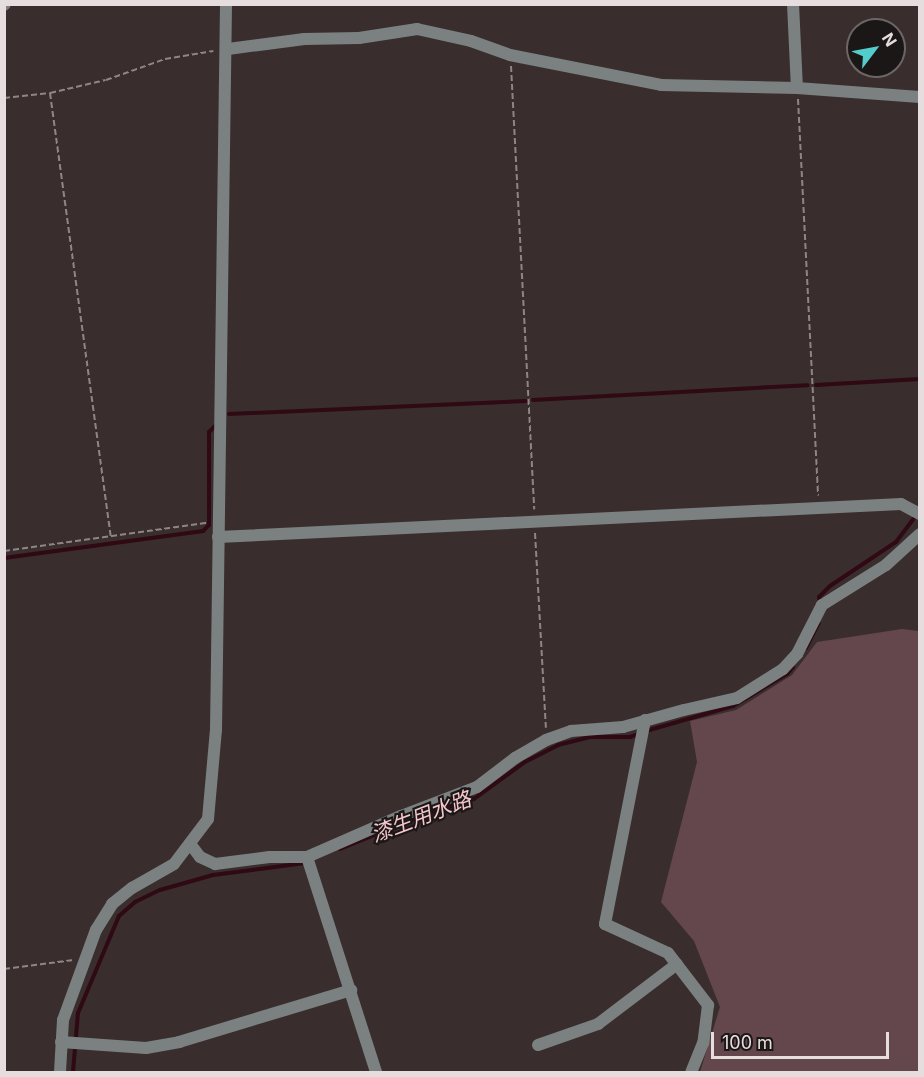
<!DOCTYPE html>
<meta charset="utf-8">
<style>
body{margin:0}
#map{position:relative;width:924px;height:1077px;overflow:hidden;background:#392d2e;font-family:Inter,"Noto Sans JP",sans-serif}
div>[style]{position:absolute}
.green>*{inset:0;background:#64474c}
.stream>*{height:4px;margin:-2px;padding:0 2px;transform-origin:2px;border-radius:2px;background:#2f0914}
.path>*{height:2px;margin-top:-1px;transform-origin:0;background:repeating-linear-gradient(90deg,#8f8586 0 6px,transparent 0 9px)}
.minor>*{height:12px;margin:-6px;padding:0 6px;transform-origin:6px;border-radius:6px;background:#7a8180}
.tertiary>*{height:12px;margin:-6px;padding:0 6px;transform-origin:6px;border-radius:6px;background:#7a8180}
span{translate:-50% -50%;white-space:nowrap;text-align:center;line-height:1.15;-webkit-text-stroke:4.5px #1c1717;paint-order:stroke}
.water-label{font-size:21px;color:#f6c6cd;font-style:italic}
.frame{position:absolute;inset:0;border:6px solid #e5ddde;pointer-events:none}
.north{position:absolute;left:846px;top:18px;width:60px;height:60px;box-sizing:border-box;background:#1c1717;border:2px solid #6c6667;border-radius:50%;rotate:58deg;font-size:16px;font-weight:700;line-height:24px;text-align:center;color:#e5ddde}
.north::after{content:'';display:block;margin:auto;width:21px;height:27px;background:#53cdcb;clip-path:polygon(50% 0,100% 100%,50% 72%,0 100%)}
.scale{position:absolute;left:711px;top:1032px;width:178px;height:27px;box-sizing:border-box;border:3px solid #e5ddde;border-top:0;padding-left:8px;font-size:18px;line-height:21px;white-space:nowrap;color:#e5ddde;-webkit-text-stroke:4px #1c1717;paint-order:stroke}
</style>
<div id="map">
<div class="green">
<i style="clip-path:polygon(902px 629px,919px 631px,919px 1072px,700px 1072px,720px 1007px,694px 941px,661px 902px,697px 762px,690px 721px,736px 710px,792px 675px,817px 642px)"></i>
</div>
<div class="stream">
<i style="left:816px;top:385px;width:104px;rotate:-3.3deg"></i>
<i style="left:533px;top:400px;width:275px;rotate:-3.1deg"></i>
<i style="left:229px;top:414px;width:297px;rotate:-2.5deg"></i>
<i style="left:4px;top:558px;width:201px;rotate:-7.7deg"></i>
<i style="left:203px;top:531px;width:8px;rotate:-45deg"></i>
<i style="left:209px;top:525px;width:93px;rotate:-90deg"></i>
<i style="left:209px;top:432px;width:8px;rotate:-45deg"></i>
<i style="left:820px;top:602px;width:5px;rotate:-101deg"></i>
<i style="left:819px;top:597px;width:16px;rotate:-45deg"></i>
<i style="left:830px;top:586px;width:79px;rotate:-33.7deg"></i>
<i style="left:896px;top:542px;width:34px;rotate:-53deg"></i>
<i style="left:806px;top:648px;width:28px;rotate:-63deg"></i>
<i style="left:646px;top:731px;width:91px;rotate:-16deg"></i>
<i style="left:733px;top:706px;width:63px;rotate:-30.7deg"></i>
<i style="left:787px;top:674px;width:9px;rotate:-49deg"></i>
<i style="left:340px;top:849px;width:93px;rotate:-22.1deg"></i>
<i style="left:426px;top:814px;width:50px;rotate:-17.4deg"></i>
<i style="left:474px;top:799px;width:63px;rotate:-36deg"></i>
<i style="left:525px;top:762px;width:37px;rotate:-27deg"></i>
<i style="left:558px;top:745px;width:34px;rotate:-14deg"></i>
<i style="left:591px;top:737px;width:39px"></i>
<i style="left:630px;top:737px;width:9px;rotate:-18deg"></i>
<i style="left:73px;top:1072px;width:59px;rotate:-85.2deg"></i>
<i style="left:78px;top:1013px;width:105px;rotate:-67.1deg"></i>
<i style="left:119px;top:916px;width:21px;rotate:-41deg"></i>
<i style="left:135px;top:902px;width:28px;rotate:-26deg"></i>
<i style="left:160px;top:890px;width:55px;rotate:-15.8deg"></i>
<i style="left:213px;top:875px;width:93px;rotate:-7.4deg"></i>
</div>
<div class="path">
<i style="left:511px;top:66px;width:444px;rotate:87deg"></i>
<i style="left:50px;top:93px;width:447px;rotate:82.2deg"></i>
<i style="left:4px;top:98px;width:46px;rotate:-6.2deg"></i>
<i style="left:50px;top:93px;width:57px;rotate:-13.1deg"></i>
<i style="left:106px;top:80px;width:63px;rotate:-19.6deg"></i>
<i style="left:165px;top:59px;width:49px;rotate:-9.5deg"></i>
<i style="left:798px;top:99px;width:397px;rotate:87.1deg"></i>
<i style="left:535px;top:533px;width:195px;rotate:86.8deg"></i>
<i style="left:4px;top:551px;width:205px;rotate:-7.9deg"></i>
<i style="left:4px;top:969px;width:70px;rotate:-7.4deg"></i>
</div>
<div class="minor">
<i style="left:793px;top:4px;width:84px;rotate:87.3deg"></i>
<i style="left:4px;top:5px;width:1px;rotate:-45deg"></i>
<i style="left:228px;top:49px;width:77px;rotate:-7.5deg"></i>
<i style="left:304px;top:39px;width:55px;rotate:-1deg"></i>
<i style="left:359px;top:38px;width:59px;rotate:-8.8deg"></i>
<i style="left:417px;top:29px;width:55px;rotate:12.5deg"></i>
<i style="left:471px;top:41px;width:41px;rotate:19.7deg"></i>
<i style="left:510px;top:55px;width:154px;rotate:11.2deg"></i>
<i style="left:661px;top:85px;width:136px;rotate:1.3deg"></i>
<i style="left:797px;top:88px;width:123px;rotate:4.2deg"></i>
<i style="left:218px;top:537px;width:684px;rotate:-2.77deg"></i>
<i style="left:901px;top:504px;width:21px;rotate:28deg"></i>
<i style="left:645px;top:720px;width:208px;rotate:101.1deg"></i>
<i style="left:605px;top:924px;width:69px;rotate:24.7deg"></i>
<i style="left:668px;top:953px;width:66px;rotate:52.4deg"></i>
<i style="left:708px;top:1005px;width:38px;rotate:97deg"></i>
<i style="left:703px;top:1043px;width:31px;rotate:112deg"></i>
<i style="left:191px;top:845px;width:15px;rotate:53deg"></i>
<i style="left:200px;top:857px;width:17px;rotate:25deg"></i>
<i style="left:215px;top:864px;width:55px;rotate:-7.3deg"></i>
<i style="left:270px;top:857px;width:37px"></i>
<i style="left:307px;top:857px;width:103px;rotate:-23.6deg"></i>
<i style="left:401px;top:816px;width:81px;rotate:-20.9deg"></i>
<i style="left:477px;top:787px;width:48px;rotate:-37.3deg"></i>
<i style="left:515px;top:758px;width:36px;rotate:-30deg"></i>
<i style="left:546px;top:740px;width:27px;rotate:-20deg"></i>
<i style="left:571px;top:731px;width:52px;rotate:-4.4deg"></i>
<i style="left:623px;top:727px;width:63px;rotate:-15.6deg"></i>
<i style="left:684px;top:710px;width:54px;rotate:-12.8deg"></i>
<i style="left:737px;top:698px;width:54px;rotate:-32.2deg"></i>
<i style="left:783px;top:669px;width:21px;rotate:-47deg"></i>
<i style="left:797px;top:654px;width:55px;rotate:-63deg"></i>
<i style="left:822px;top:605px;width:75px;rotate:-32deg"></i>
<i style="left:886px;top:565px;width:46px;rotate:-42.4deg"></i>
<i style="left:307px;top:857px;width:226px;rotate:72.2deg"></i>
<i style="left:61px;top:1042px;width:85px;rotate:4deg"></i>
<i style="left:146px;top:1048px;width:34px;rotate:-10deg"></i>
<i style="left:179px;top:1042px;width:180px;rotate:-16.8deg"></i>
<i style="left:538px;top:1045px;width:64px;rotate:-19.3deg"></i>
<i style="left:598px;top:1024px;width:99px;rotate:-37.2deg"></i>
</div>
<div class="tertiary">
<i style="left:60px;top:1072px;width:52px;rotate:-86.7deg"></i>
<i style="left:63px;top:1020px;width:96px;rotate:-69.9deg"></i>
<i style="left:96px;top:930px;width:31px;rotate:-58deg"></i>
<i style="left:112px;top:904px;width:26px;rotate:-39deg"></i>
<i style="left:132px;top:888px;width:48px;rotate:-29.7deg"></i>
<i style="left:174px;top:864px;width:56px;rotate:-52.9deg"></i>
<i style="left:208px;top:819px;width:89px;rotate:-84.9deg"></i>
<i style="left:216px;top:730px;width:726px;rotate:-89.21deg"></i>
</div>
<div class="water-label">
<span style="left:421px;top:817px;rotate:-21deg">漆生用水路</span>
</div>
<div class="frame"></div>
<div class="north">N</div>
<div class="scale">100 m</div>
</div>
